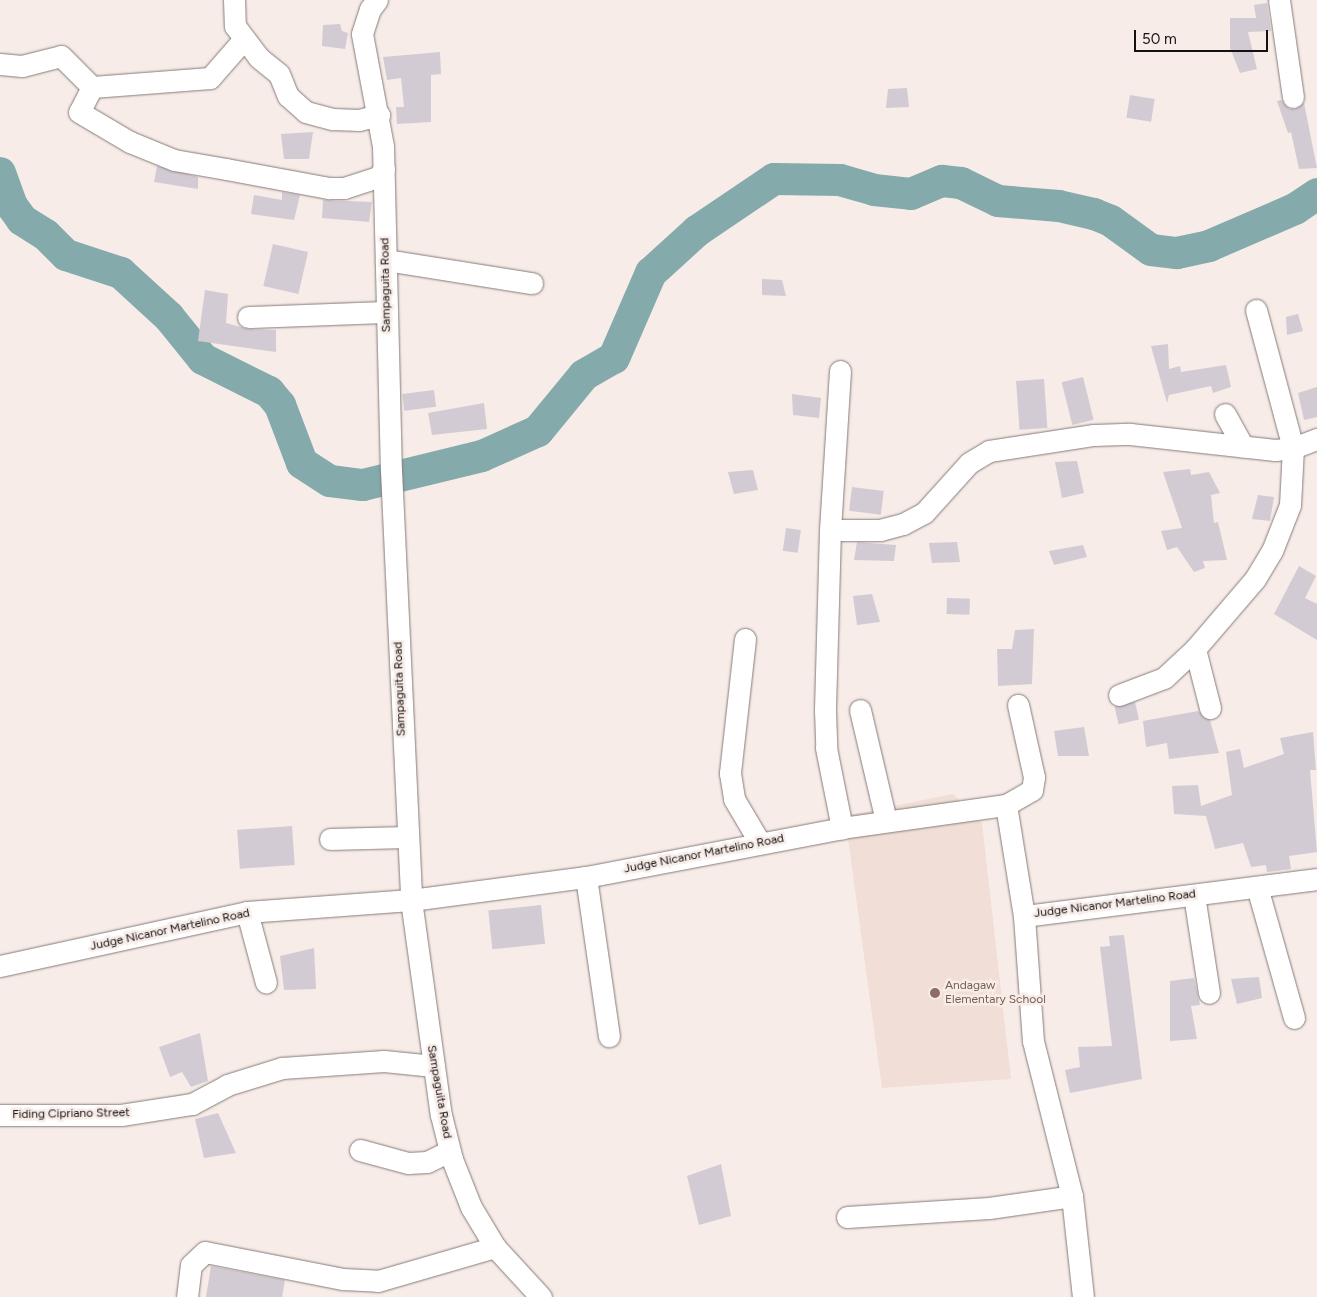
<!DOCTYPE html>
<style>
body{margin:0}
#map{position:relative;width:1317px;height:1297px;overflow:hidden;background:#f7ece8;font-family:Figtree,sans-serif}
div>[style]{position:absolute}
.built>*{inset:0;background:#f1ded7}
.river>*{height:32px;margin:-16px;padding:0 16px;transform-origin:16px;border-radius:16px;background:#84aaac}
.building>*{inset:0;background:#d3cbd3;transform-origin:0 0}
.roads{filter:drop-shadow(0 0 1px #857b78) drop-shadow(0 0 1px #857b78)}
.minor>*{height:21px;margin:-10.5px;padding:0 10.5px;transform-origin:10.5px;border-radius:10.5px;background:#fff}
.dots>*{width:14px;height:14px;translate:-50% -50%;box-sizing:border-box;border:2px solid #f7ece8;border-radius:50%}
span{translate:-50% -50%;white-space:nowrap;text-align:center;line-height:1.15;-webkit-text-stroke:5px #f7ece8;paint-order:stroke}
.street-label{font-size:12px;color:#151110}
.education-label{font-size:12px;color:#785e54}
.left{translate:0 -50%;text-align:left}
.scale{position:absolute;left:1134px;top:30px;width:134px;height:22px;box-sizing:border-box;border:2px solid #151110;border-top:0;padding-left:6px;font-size:15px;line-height:18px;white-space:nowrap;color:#151110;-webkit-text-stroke:4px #f7ece8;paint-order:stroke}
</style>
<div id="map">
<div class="built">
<i style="clip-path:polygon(953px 794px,982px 823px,1011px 1079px,882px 1088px,845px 816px)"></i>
</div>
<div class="river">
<i style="left:0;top:173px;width:35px;rotate:70deg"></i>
<i style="left:12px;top:206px;width:17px;rotate:54deg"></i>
<i style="left:22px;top:220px;width:28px;rotate:32deg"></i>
<i style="left:46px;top:235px;width:28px;rotate:45deg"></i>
<i style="left:66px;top:255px;width:58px;rotate:18.1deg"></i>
<i style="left:121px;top:273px;width:65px;rotate:42.5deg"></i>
<i style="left:169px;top:317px;width:54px;rotate:51deg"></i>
<i style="left:203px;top:359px;width:74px;rotate:26.6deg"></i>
<i style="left:269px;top:392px;width:17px;rotate:50deg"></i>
<i style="left:280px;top:405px;width:62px;rotate:69.2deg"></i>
<i style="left:302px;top:463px;width:33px;rotate:33deg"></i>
<i style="left:330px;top:481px;width:33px;rotate:7deg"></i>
<i style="left:363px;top:485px;width:122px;rotate:-13.7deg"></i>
<i style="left:482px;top:456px;width:61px;rotate:-24.1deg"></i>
<i style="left:538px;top:431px;width:72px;rotate:-50.6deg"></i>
<i style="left:584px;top:375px;width:34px;rotate:-30deg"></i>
<i style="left:614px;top:358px;width:93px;rotate:-66.5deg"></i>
<i style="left:651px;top:273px;width:62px;rotate:-42.4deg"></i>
<i style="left:697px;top:231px;width:93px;rotate:-34deg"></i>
<i style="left:774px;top:179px;width:66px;rotate:0.9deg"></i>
<i style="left:840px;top:180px;width:35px;rotate:16deg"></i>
<i style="left:874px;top:190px;width:37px;rotate:6deg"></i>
<i style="left:911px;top:194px;width:34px;rotate:-23deg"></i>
<i style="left:942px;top:181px;width:19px;rotate:6deg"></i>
<i style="left:961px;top:183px;width:41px;rotate:25.9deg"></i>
<i style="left:998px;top:201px;width:61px;rotate:4.7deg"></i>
<i style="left:1059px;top:206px;width:36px;rotate:13deg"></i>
<i style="left:1094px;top:214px;width:18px;rotate:22deg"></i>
<i style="left:1111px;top:221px;width:49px;rotate:35.9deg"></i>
<i style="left:1151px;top:250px;width:26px;rotate:7deg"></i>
<i style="left:1177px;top:253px;width:33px;rotate:-12deg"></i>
<i style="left:1209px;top:246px;width:94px;rotate:-23.3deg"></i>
<i style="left:1295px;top:209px;width:27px;rotate:-34deg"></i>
</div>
<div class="building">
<i style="clip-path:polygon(1267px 3px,1271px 31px,1248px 32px,1257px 69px,1240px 73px,1230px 48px,1230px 18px,1256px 18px,1254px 5px)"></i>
<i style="clip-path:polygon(340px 24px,342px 31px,348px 33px,345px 49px,322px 46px,323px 25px)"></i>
<i style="clip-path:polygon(440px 52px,441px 74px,431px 75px,431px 122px,397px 124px,396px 107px,404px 107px,401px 78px,387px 80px,383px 57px)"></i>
<i style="clip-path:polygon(907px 88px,909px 107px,886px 108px,888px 89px)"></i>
<i style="left:1130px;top:95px;width:25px;height:23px;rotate:9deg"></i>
<i style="clip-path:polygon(1281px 100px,1289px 109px,1295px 109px,1304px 103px,1317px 168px,1299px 169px,1291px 132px,1288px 133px,1277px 101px)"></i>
<i style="clip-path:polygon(313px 132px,309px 159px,284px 159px,281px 134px)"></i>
<i style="clip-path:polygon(157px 166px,198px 177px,198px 189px,154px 182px)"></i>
<i style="clip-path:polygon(282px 192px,300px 195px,294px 220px,251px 214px,254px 195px,282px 200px)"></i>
<i style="clip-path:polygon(323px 200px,372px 202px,369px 222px,322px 218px)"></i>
<i style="left:273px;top:244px;width:36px;height:43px;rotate:13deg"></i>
<i style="clip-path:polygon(762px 279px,782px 280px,786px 296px,762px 295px)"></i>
<i style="clip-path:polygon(205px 290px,228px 294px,226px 323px,248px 329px,276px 330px,276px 352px,198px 341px)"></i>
<i style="clip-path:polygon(1298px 314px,1303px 331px,1287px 335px,1286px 317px)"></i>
<i style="clip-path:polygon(1168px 344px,1169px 369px,1180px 366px,1181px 372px,1226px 365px,1231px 387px,1213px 393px,1211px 386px,1169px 395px,1167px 403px,1151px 346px)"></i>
<i style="left:1083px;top:377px;width:44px;height:22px;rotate:76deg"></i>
<i style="left:1044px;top:379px;width:49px;height:28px;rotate:86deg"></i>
<i style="clip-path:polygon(1317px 387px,1317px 417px,1304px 420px,1298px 393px)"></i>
<i style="left:434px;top:390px;width:17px;height:32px;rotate:83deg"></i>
<i style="clip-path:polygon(792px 394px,821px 398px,819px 418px,793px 415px)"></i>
<i style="clip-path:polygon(484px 403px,487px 429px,432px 435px,428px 413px)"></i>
<i style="clip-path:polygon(1077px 461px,1084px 493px,1062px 498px,1055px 462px)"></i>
<i style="clip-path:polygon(1190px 469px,1191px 475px,1209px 472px,1220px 493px,1211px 495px,1214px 523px,1218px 522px,1227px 560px,1203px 561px,1205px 568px,1194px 572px,1177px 547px,1167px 550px,1161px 531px,1182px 528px,1163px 472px)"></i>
<i style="clip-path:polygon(753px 470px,758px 490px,734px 494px,728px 472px)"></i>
<i style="left:852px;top:487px;width:32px;height:24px;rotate:7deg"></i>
<i style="clip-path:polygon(1258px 495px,1274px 497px,1270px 521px,1252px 519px)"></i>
<i style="left:786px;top:528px;width:15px;height:23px;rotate:8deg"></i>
<i style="clip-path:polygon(857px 542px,896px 545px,894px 561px,854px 560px)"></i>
<i style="clip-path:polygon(957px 542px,960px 562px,932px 563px,929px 543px)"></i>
<i style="clip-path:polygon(1083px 545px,1087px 557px,1054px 565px,1049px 551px)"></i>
<i style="clip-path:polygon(1299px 566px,1316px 576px,1305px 598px,1317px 604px,1317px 640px,1274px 614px)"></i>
<i style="clip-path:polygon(872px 594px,880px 622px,857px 625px,853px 596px)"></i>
<i style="left:947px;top:598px;width:23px;height:16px;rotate:2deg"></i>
<i style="clip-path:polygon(1034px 629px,1032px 684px,998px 686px,997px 649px,1012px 649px,1015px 630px)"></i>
<i style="left:1135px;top:702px;width:18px;height:21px;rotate:77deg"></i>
<i style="clip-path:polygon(1198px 711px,1210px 720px,1219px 753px,1169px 759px,1167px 743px,1146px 747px,1143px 721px)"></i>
<i style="clip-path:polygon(1084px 727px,1089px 756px,1058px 756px,1054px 731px)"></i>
<i style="clip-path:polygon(1313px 732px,1316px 770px,1310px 770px,1317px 852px,1289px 856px,1291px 869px,1267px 872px,1266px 865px,1251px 867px,1243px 843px,1215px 849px,1206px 816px,1174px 814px,1172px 786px,1198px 785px,1201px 806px,1232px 795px,1226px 752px,1240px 749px,1244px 768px,1284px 754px,1280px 738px)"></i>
<i style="left:292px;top:826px;width:39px;height:55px;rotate:86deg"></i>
<i style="left:541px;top:905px;width:39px;height:53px;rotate:84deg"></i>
<i style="clip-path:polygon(1124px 935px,1142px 1079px,1070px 1093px,1065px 1070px,1080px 1067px,1078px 1047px,1112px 1046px,1100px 947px,1110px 946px,1109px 936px)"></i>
<i style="clip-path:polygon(314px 948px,316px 989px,284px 990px,280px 956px)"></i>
<i style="clip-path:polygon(1259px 977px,1262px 998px,1237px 1004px,1231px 979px)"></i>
<i style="clip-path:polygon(1194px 978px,1200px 1005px,1191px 1006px,1197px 1039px,1170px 1041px,1170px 981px)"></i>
<i style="clip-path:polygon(200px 1033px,208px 1081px,191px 1087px,182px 1072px,170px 1077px,159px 1047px)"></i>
<i style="clip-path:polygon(218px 1113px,236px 1153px,204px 1158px,195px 1119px)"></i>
<i style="clip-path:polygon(721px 1164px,731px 1216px,699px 1225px,687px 1176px)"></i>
<i style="clip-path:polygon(211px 1266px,285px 1280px,282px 1297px,206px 1297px)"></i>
</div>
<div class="roads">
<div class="minor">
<i style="left:234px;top:0;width:26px;rotate:88deg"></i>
<i style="left:235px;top:26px;width:39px;rotate:53deg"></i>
<i style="left:258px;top:57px;width:27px;rotate:39deg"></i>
<i style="left:279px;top:74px;width:24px;rotate:68deg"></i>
<i style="left:288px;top:96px;width:24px;rotate:42deg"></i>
<i style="left:306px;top:112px;width:28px;rotate:15deg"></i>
<i style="left:333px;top:119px;width:26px;rotate:2deg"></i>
<i style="left:359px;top:120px;width:21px;rotate:-14deg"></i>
<i style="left:377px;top:0;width:11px;rotate:128deg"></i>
<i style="left:370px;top:9px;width:26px;rotate:108deg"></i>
<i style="left:362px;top:34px;width:114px;rotate:79.4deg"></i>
<i style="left:383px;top:146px;width:324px;rotate:88.6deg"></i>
<i style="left:391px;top:470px;width:430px;rotate:87.3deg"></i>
<i style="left:411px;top:900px;width:217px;rotate:82.1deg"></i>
<i style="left:441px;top:1115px;width:45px;rotate:76deg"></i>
<i style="left:452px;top:1159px;width:52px;rotate:68.4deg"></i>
<i style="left:471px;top:1207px;width:47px;rotate:59deg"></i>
<i style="left:495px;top:1247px;width:68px;rotate:47.4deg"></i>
<i style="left:1279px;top:0;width:98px;rotate:81.8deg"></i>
<i style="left:244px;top:39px;width:52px;rotate:131.1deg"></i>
<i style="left:210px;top:78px;width:118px;rotate:175.6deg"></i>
<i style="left:92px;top:87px;width:28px;rotate:117deg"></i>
<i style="left:79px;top:112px;width:59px;rotate:30.5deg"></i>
<i style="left:130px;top:142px;width:48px;rotate:22.2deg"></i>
<i style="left:174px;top:160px;width:53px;rotate:9.8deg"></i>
<i style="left:226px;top:169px;width:105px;rotate:10.5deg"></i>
<i style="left:329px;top:188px;width:15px"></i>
<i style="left:344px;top:188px;width:36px;rotate:-18deg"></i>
<i style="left:378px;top:177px;width:10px;rotate:-53deg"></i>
<i style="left:0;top:64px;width:22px;rotate:5deg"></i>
<i style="left:22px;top:66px;width:40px;rotate:-14.4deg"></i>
<i style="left:61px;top:56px;width:44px;rotate:45deg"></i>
<i style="left:386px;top:260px;width:148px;rotate:9deg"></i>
<i style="left:248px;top:317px;width:139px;rotate:-2.1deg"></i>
<i style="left:840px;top:371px;width:159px;rotate:93.6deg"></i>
<i style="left:830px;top:530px;width:180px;rotate:91.6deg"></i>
<i style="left:825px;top:710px;width:38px;rotate:88deg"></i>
<i style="left:826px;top:748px;width:82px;rotate:78.7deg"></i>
<i style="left:1225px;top:414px;width:37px;rotate:61deg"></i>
<i style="left:830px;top:530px;width:50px"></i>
<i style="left:880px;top:530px;width:24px;rotate:-15deg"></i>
<i style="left:903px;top:524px;width:24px;rotate:-28deg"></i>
<i style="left:924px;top:513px;width:67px;rotate:-48deg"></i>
<i style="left:969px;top:463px;width:23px;rotate:-31deg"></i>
<i style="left:989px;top:451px;width:106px;rotate:-8.7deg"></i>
<i style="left:1094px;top:435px;width:36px;rotate:-2deg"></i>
<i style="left:1130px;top:434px;width:146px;rotate:6.3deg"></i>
<i style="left:1275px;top:450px;width:18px;rotate:-6deg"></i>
<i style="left:1293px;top:448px;width:26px;rotate:-21deg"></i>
<i style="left:745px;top:639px;width:135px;rotate:96.4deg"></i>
<i style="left:730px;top:773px;width:26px;rotate:81deg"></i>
<i style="left:734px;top:799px;width:51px;rotate:59.4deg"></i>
<i style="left:1195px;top:649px;width:61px;rotate:75.7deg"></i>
<i style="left:1119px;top:695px;width:48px;rotate:-20.7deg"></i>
<i style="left:1164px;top:678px;width:42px;rotate:-43.1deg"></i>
<i style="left:1195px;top:649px;width:92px;rotate:-49.4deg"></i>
<i style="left:1255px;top:579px;width:33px;rotate:-59deg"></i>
<i style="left:1272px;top:551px;width:49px;rotate:-68.6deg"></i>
<i style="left:1290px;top:505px;width:57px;rotate:-87deg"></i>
<i style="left:1293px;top:448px;width:143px;rotate:-105deg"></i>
<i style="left:860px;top:710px;width:114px;rotate:76.8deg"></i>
<i style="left:1006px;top:805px;width:30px;rotate:-30deg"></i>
<i style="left:1032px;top:790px;width:13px;rotate:-81deg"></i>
<i style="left:1034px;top:777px;width:74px;rotate:-102.5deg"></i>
<i style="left:330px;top:839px;width:76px;rotate:-1.5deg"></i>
<i style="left:586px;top:877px;width:161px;rotate:81.8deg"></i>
<i style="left:1257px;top:887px;width:136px;rotate:74.2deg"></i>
<i style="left:1194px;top:895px;width:99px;rotate:81.3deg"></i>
<i style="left:247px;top:912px;width:73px;rotate:75deg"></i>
<i style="left:1024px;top:916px;width:125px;rotate:85.9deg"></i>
<i style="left:1033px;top:1041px;width:160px;rotate:75.9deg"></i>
<i style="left:1072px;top:1196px;width:102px;rotate:83.8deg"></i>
<i style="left:0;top:966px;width:253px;rotate:-12.3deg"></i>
<i style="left:247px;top:912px;width:164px;rotate:-4.2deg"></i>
<i style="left:411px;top:900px;width:177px;rotate:-7.5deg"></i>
<i style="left:586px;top:877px;width:261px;rotate:-10.8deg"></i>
<i style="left:842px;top:828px;width:166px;rotate:-8deg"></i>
<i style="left:1006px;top:805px;width:112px;rotate:80.8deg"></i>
<i style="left:1024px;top:916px;width:295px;rotate:-7.2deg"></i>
<i style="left:0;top:1115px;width:121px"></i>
<i style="left:121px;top:1115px;width:72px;rotate:-8.8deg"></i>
<i style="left:192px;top:1104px;width:40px;rotate:-28deg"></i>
<i style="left:227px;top:1085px;width:58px;rotate:-17.2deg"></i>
<i style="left:282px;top:1068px;width:102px;rotate:-3.9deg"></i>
<i style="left:384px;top:1061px;width:50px;rotate:5.7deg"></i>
<i style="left:360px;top:1150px;width:50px;rotate:15.2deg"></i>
<i style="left:408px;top:1163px;width:19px;rotate:-3deg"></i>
<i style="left:427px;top:1162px;width:25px;rotate:-26deg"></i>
<i style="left:847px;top:1217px;width:142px;rotate:-3.6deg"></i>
<i style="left:989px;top:1208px;width:84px;rotate:-8.2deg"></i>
<i style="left:187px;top:1297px;width:32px;rotate:-83deg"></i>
<i style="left:191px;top:1265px;width:19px;rotate:-43deg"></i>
<i style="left:205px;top:1252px;width:141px;rotate:11.1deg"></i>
<i style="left:343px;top:1279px;width:35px;rotate:3deg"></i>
<i style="left:378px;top:1281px;width:122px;rotate:-16.2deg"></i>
</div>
</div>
<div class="dots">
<i style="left:935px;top:993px;background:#8d6e63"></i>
</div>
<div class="street-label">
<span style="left:386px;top:285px;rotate:-91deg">Sampaguita Road</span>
<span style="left:400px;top:689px;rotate:-92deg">Sampaguita Road</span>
<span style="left:704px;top:854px;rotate:-11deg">Judge Nicanor Martelino Road</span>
<span style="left:1115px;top:904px;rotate:-7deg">Judge Nicanor Martelino Road</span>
<span style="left:170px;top:930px;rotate:-12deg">Judge Nicanor Martelino Road</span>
<span style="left:439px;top:1092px;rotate:80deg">Sampaguita Road</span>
<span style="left:71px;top:1114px;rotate:-1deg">Fiding Cipriano Street</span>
</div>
<div class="education-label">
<span class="left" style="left:945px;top:993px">Andagaw<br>Elementary School</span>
</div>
<div class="scale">50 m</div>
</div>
